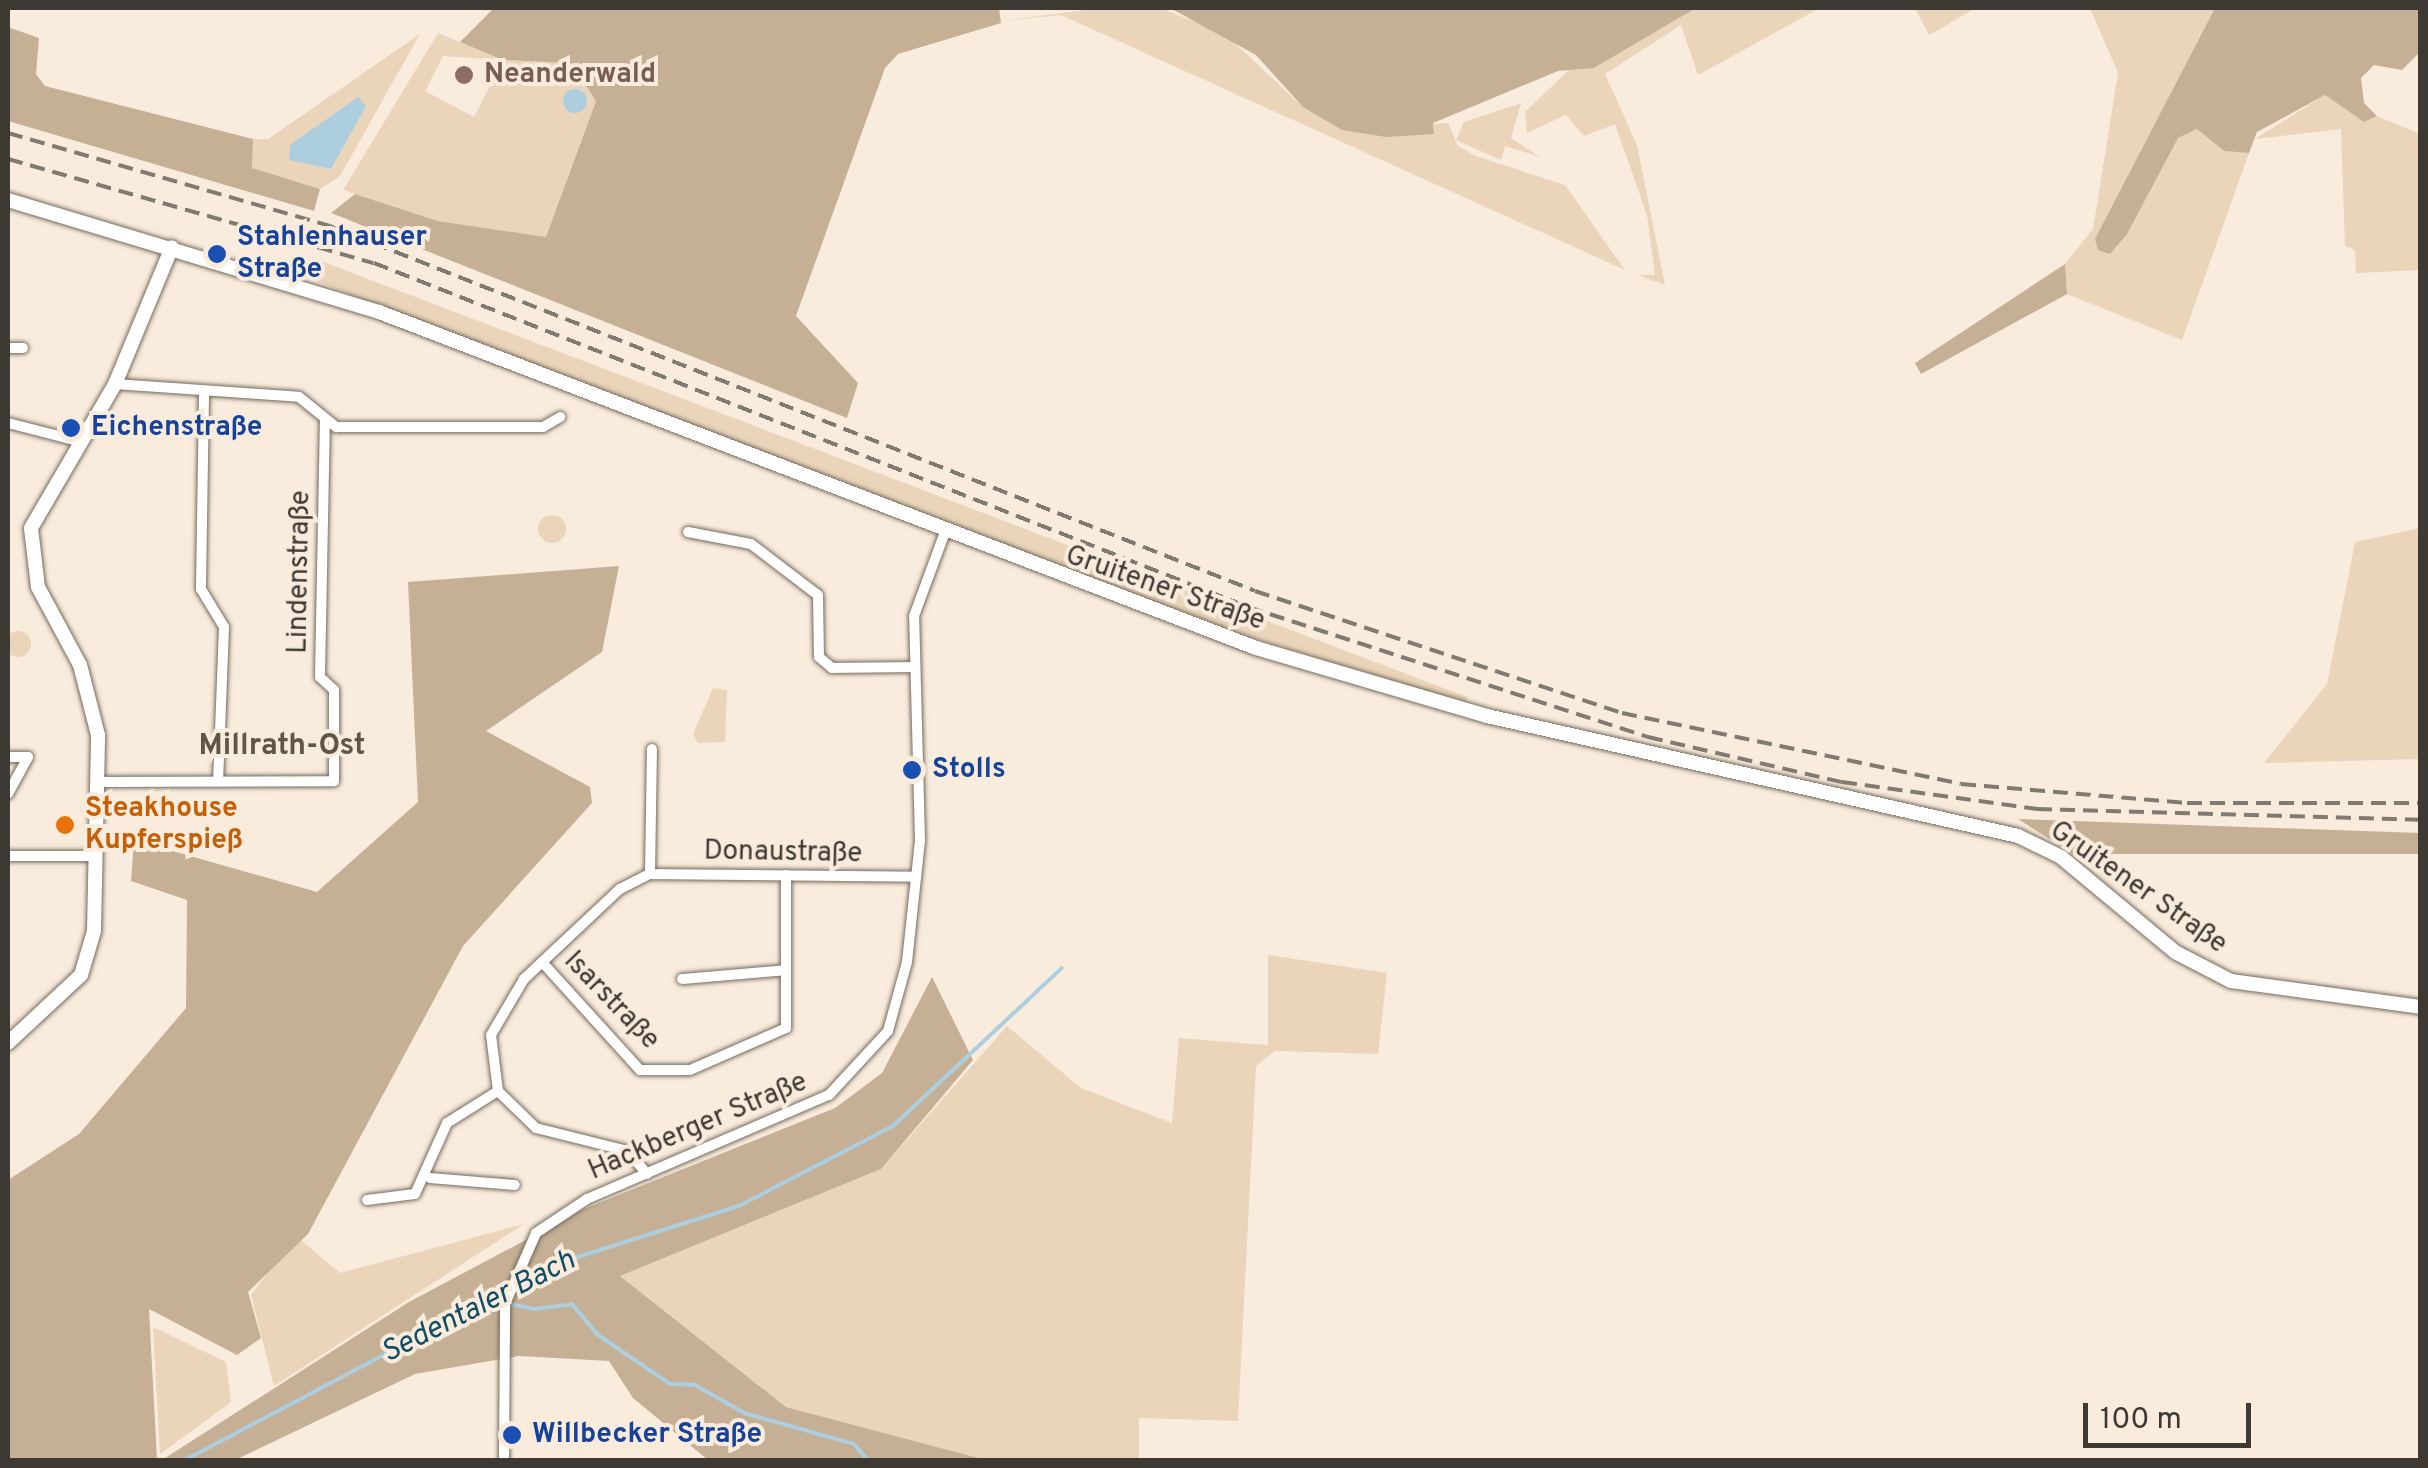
<!DOCTYPE html>
<meta charset="utf-8">
<style>
body{margin:0}
#map{position:relative;width:2428px;height:1468px;overflow:hidden;background:#f9ecdd;font-family:Overpass,sans-serif}
div>[style]{position:absolute}
.green>*{inset:0;background:#ead5ba}
.round{border-radius:50%}
.forest>*{inset:0;background:#c5b096}
.water>*{inset:0;background:#adcedf}
.stream>*{height:4px;margin:-2px;padding:0 2px;transform-origin:2px;border-radius:2px;background:#adcedf}
.roads{filter:drop-shadow(0 0 2px #756a5c) drop-shadow(0 0 2px #756a5c)}
.street>*{height:10px;margin:-5px;padding:0 5px;transform-origin:5px;border-radius:5px;background:#fff}
.secondary>*{height:14px;margin:-7px;padding:0 7px;transform-origin:7px;border-radius:7px;background:#fff}
.rail>*{height:4px;margin-top:-2px;transform-origin:0;background:repeating-linear-gradient(90deg,#817a70 0 15px,transparent 0 23px)}
.dots>*{width:28px;height:28px;translate:-50% -50%;box-sizing:border-box;border:5px solid #f9ecdd;border-radius:50%}
span{translate:-50% -50%;white-space:nowrap;text-align:center;line-height:1.15;-webkit-text-stroke:8px #f9ecdd;paint-order:stroke}
.education-label{font-size:28px;color:#785e54;font-weight:700}
.left{translate:0 -50%;text-align:left}
.transit-label{font-size:28px;color:#164399;font-weight:700}
.street-label{font-size:28px;color:#3e3933}
.food-label{font-size:28px;color:#c56008;font-weight:700}
.neighbourhood-label{font-size:30px;color:#605648;font-weight:700}
.water-label{font-size:30px;color:#104d67;font-style:italic}
.frame{position:absolute;inset:0;border:10px solid #3e3933;pointer-events:none}
.scale{position:absolute;left:2083px;top:1403px;width:168px;height:45px;box-sizing:border-box;border:5px solid #3e3933;border-top:0;padding-left:12px;font-size:30px;line-height:35px;white-space:nowrap;color:#3e3933;-webkit-text-stroke:8px #f9ecdd;paint-order:stroke}
</style>
<div id="map">
<div class="green">
<i style="clip-path:polygon(1101px 8px,1160px 8px,1224px 33px,1303px 107px,1434px 134px,1433px 124px,1448px 123px,1458px 146px,1476px 156px,1565px 185px,1625px 270px,1061px 15px,1001px 21px)"></i>
<i style="clip-path:polygon(1696px 8px,1820px 8px,1698px 75px,1681px 25px,1605px 74px,1637px 145px,1665px 285px,1638px 275px,1655px 275px,1647px 215px,1615px 124px,1584px 136px,1566px 115px,1527px 133px,1525px 112px,1569px 70px,1594px 68px)"></i>
<i style="clip-path:polygon(1915px 8px,1976px 8px,1929px 35px)"></i>
<i style="clip-path:polygon(2090px 8px,2215px 8px,2095px 240px,2178px 138px,2197px 129px,2224px 151px,2249px 153px,2182px 340px,2067px 294px,2065px 264px,2093px 229px,2118px 73px)"></i>
<i style="clip-path:polygon(evenodd,438px 33px,503px 60px,571px 63px,596px 101px,546px 237px,438px 221px,343px 190px,438px 33px,443px 56px,503px 60px,474px 117px,425px 91px,443px 56px)"></i>
<i style="clip-path:polygon(420px 34px,340px 176px,320px 189px,252px 168px,253px 139px,268px 139px)"></i>
<i style="clip-path:polygon(2325px 95px,2364px 122px,2377px 116px,2420px 134px,2420px 270px,2356px 273px,2355px 250px,2345px 246px,2341px 129px,2255px 139px)"></i>
<i style="clip-path:polygon(1521px 103px,1511px 138px,1540px 157px,1505px 146px,1501px 160px,1456px 140px,1464px 122px)"></i>
<i style="clip-path:polygon(313px 258px,1467px 697px,1466px 704px,1118px 596px,306px 277px)"></i>
<i class="round" style="left:538px;top:515px;width:28px;height:28px"></i>
<i style="clip-path:polygon(2420px 528px,2420px 759px,2264px 763px,2327px 684px,2355px 542px)"></i>
<i class="round" style="left:5px;top:631px;width:26px;height:26px"></i>
<i style="clip-path:polygon(713px 688px,727px 690px,725px 742px,698px 743px,693px 734px)"></i>
<i style="clip-path:polygon(1268px 955px,1387px 973px,1378px 1054px,1275px 1051px,1256px 1066px,1238px 1421px,1139px 1418px,1139px 1460px,986px 1460px,786px 1407px,620px 1276px,881px 1169px,1007px 1026px,1081px 1088px,1172px 1123px,1179px 1038px,1268px 1045px)"></i>
<i style="clip-path:polygon(524px 1224px,274px 1386px,251px 1295px,296px 1236px,340px 1273px)"></i>
<i style="clip-path:polygon(153px 1327px,226px 1362px,231px 1402px,160px 1454px)"></i>
</div>
<div class="forest">
<i style="clip-path:polygon(494px 8px,999px 8px,1001px 23px,898px 54px,885px 68px,796px 316px,858px 383px,847px 418px,331px 213px,355px 194px,438px 221px,546px 237px,596px 101px,571px 63px,503px 60px,460px 42px)"></i>
<i style="clip-path:polygon(1170px 8px,1696px 8px,1594px 68px,1558px 71px,1433px 123px,1434px 134px,1386px 137px,1342px 130px,1303px 107px,1256px 55px)"></i>
<i style="clip-path:polygon(2215px 8px,2420px 8px,2420px 52px,2402px 70px,2374px 65px,2361px 78px,2364px 103px,2377px 116px,2364px 122px,2325px 95px,2257px 132px,2249px 153px,2224px 151px,2197px 129px,2178px 138px,2127px 234px,2110px 254px,2098px 250px,2095px 239px)"></i>
<i style="clip-path:polygon(8px 27px,39px 38px,36px 74px,45px 86px,253px 139px,252px 168px,320px 189px,314px 211px,8px 121px)"></i>
<i style="clip-path:polygon(2065px 264px,2067px 294px,1921px 374px,1915px 363px)"></i>
<i style="clip-path:polygon(619px 566px,602px 652px,486px 731px,590px 787px,592px 803px,463px 946px,308px 1234px,248px 1292px,261px 1338px,237px 1355px,149px 1309px,157px 1460px,8px 1460px,8px 1180px,79px 1134px,186px 1008px,187px 900px,131px 881px,134px 840px,317px 892px,418px 802px,408px 582px)"></i>
<i style="clip-path:polygon(2018px 819px,2420px 833px,2420px 854px,2073px 854px)"></i>
<i style="clip-path:polygon(932px 977px,973px 1060px,881px 1169px,620px 1276px,786px 1407px,986px 1460px,708px 1460px,633px 1398px,609px 1361px,519px 1356px,415px 1374px,235px 1460px,162px 1460px,409px 1302px,584px 1209px,835px 1108px,882px 1073px)"></i>
</div>
<div class="water">
<i class="round" style="left:563px;top:89px;width:24px;height:24px"></i>
<i style="clip-path:polygon(358px 97px,366px 106px,331px 169px,289px 160px,290px 145px)"></i>
</div>
<div class="stream">
<i style="left:517px;top:1285px;width:20px;rotate:3deg"></i>
<i style="left:537px;top:1286px;width:35px;rotate:-44deg"></i>
<i style="left:562px;top:1262px;width:186px;rotate:-17.6deg"></i>
<i style="left:739px;top:1206px;width:174px;rotate:-27.5deg"></i>
<i style="left:893px;top:1126px;width:231px;rotate:-43.1deg"></i>
<i style="left:488px;top:1299px;width:47px;rotate:12.3deg"></i>
<i style="left:534px;top:1309px;width:38px;rotate:-7deg"></i>
<i style="left:572px;top:1304px;width:40px;rotate:50deg"></i>
<i style="left:598px;top:1335px;width:87px;rotate:34.2deg"></i>
<i style="left:670px;top:1384px;width:25px;rotate:2deg"></i>
<i style="left:695px;top:1385px;width:56px;rotate:29.7deg"></i>
<i style="left:744px;top:1413px;width:114px;rotate:15.7deg"></i>
<i style="left:854px;top:1444px;width:21px;rotate:49deg"></i>
<i style="left:185px;top:1460px;width:365px;rotate:-27.9deg"></i>
</div>
<div class="roads">
<div class="street">
<i style="left:8px;top:348px;width:15px"></i>
<i style="left:115px;top:384px;width:184px;rotate:4deg"></i>
<i style="left:299px;top:397px;width:48px;rotate:39deg"></i>
<i style="left:336px;top:427px;width:207px"></i>
<i style="left:543px;top:427px;width:20px;rotate:-30deg"></i>
<i style="left:204px;top:395px;width:194px;rotate:90.9deg"></i>
<i style="left:201px;top:589px;width:44px;rotate:58.8deg"></i>
<i style="left:224px;top:627px;width:153px;rotate:92.2deg"></i>
<i style="left:8px;top:423px;width:72px;rotate:14.4deg"></i>
<i style="left:688px;top:532px;width:64px;rotate:10.8deg"></i>
<i style="left:751px;top:544px;width:84px;rotate:37.3deg"></i>
<i style="left:818px;top:595px;width:62px;rotate:89.1deg"></i>
<i style="left:819px;top:657px;width:17px;rotate:40deg"></i>
<i style="left:832px;top:668px;width:81px;rotate:-0.7deg"></i>
<i style="left:8px;top:757px;width:20px"></i>
<i style="left:28px;top:757px;width:42px;rotate:118.4deg"></i>
<i style="left:97px;top:782px;width:237px;rotate:-0.2deg"></i>
<i style="left:334px;top:781px;width:91px;rotate:-90deg"></i>
<i style="left:334px;top:690px;width:19px;rotate:-137deg"></i>
<i style="left:320px;top:677px;width:256px;rotate:-88.9deg"></i>
<i style="left:8px;top:856px;width:88px"></i>
<i style="left:650px;top:874px;width:125px;rotate:-89.1deg"></i>
<i style="left:542px;top:962px;width:146px;rotate:47.8deg"></i>
<i style="left:640px;top:1070px;width:50px"></i>
<i style="left:690px;top:1070px;width:105px;rotate:-23.6deg"></i>
<i style="left:786px;top:1028px;width:153px;rotate:-90deg"></i>
<i style="left:682px;top:979px;width:104px;rotate:-4.9deg"></i>
<i style="left:647px;top:1174px;width:30px;rotate:-130deg"></i>
<i style="left:628px;top:1151px;width:95px;rotate:-166deg"></i>
<i style="left:536px;top:1128px;width:53px;rotate:-135.8deg"></i>
<i style="left:498px;top:1091px;width:56px;rotate:-97.1deg"></i>
<i style="left:491px;top:1035px;width:65px;rotate:-59.5deg"></i>
<i style="left:524px;top:979px;width:132px;rotate:-43.2deg"></i>
<i style="left:620px;top:889px;width:34px;rotate:-27deg"></i>
<i style="left:650px;top:874px;width:266px;rotate:0.6deg"></i>
<i style="left:430px;top:1178px;width:85px;rotate:4.7deg"></i>
<i style="left:367px;top:1200px;width:48px;rotate:-7.1deg"></i>
<i style="left:415px;top:1194px;width:78px;rotate:-65.7deg"></i>
<i style="left:447px;top:1123px;width:60px;rotate:-32.1deg"></i>
<i style="left:504px;top:1460px;width:156px;rotate:-89.6deg"></i>
<i style="left:505px;top:1304px;width:77px;rotate:-66.4deg"></i>
<i style="left:536px;top:1233px;width:61px;rotate:-33.7deg"></i>
<i style="left:587px;top:1199px;width:263px;rotate:-23.3deg"></i>
<i style="left:829px;top:1095px;width:87px;rotate:-47.3deg"></i>
<i style="left:888px;top:1031px;width:72px;rotate:-74.6deg"></i>
<i style="left:907px;top:962px;width:123px;rotate:-83.9deg"></i>
<i style="left:920px;top:840px;width:224px;rotate:-91.5deg"></i>
<i style="left:914px;top:616px;width:86px;rotate:-69.7deg"></i>
</div>
<div class="secondary">
<i style="left:8px;top:200px;width:388px;rotate:16.8deg"></i>
<i style="left:379px;top:312px;width:939px;rotate:20.96deg"></i>
<i style="left:1256px;top:648px;width:241px;rotate:16.4deg"></i>
<i style="left:1487px;top:716px;width:544px;rotate:12.73deg"></i>
<i style="left:2018px;top:836px;width:48px;rotate:26deg"></i>
<i style="left:2061px;top:857px;width:148px;rotate:39.8deg"></i>
<i style="left:2175px;top:952px;width:63px;rotate:27.4deg"></i>
<i style="left:2231px;top:981px;width:191px;rotate:7.8deg"></i>
<i style="left:8px;top:1043px;width:100px;rotate:-43deg"></i>
<i style="left:81px;top:975px;width:46px;rotate:-73.5deg"></i>
<i style="left:94px;top:931px;width:196px;rotate:-88.8deg"></i>
<i style="left:98px;top:735px;width:72px;rotate:-104.4deg"></i>
<i style="left:80px;top:665px;width:89px;rotate:-118.3deg"></i>
<i style="left:38px;top:587px;width:59px;rotate:-96.8deg"></i>
<i style="left:31px;top:528px;width:167px;rotate:-59.7deg"></i>
<i style="left:115px;top:384px;width:148px;rotate:-67.4deg"></i>
</div>
</div>
<div class="rail">
<i style="left:8px;top:133px;width:335px;rotate:16.1deg"></i>
<i style="left:330px;top:226px;width:994px;rotate:21.53deg"></i>
<i style="left:1255px;top:591px;width:387px;rotate:18.4deg"></i>
<i style="left:1622px;top:713px;width:346px;rotate:11.8deg"></i>
<i style="left:1961px;top:784px;width:227px;rotate:4.8deg"></i>
<i style="left:2187px;top:803px;width:233px"></i>
<i style="left:8px;top:159px;width:380px;rotate:15.9deg"></i>
<i style="left:374px;top:263px;width:939px;rotate:21.48deg"></i>
<i style="left:1248px;top:607px;width:421px;rotate:18deg"></i>
<i style="left:1648px;top:737px;width:199px;rotate:13.1deg"></i>
<i style="left:1842px;top:782px;width:197px;rotate:7.9deg"></i>
<i style="left:2037px;top:809px;width:383px;rotate:1.6deg"></i>
</div>
<div class="dots">
<i style="left:464px;top:75px;background:#8d6e63"></i>
<i style="left:217px;top:254px;background:#1a4fb4"></i>
<i style="left:71px;top:428px;background:#1a4fb4"></i>
<i style="left:912px;top:770px;background:#1a4fb4"></i>
<i style="left:65px;top:825px;background:#e8710a"></i>
<i style="left:512px;top:1435px;background:#1a4fb4"></i>
</div>
<div class="education-label">
<span class="left" style="left:484px;top:75px">Neanderwald</span>
</div>
<div class="transit-label">
<span class="left" style="left:237px;top:254px">Stahlenhauser<br>Straße</span>
<span class="left" style="left:91px;top:428px">Eichenstraße</span>
<span class="left" style="left:932px;top:770px">Stolls</span>
<span class="left" style="left:532px;top:1435px">Willbecker Straße</span>
</div>
<div class="street-label">
<span style="left:300px;top:572px;rotate:-89deg">Lindenstraße</span>
<span style="left:1165px;top:589px;rotate:19deg">Gruitener Straße</span>
<span style="left:783px;top:853px;rotate:1deg">Donaustraße</span>
<span style="left:2138px;top:888px;rotate:35deg">Gruitener Straße</span>
<span style="left:611px;top:1001px;rotate:46deg">Isarstraße</span>
<span style="left:698px;top:1127px;rotate:-23deg">Hackberger Straße</span>
</div>
<div class="food-label">
<span class="left" style="left:85px;top:825px">Steakhouse<br>Kupferspieß</span>
</div>
<div class="neighbourhood-label">
<span style="left:282px;top:747px">Millrath-Ost</span>
</div>
<div class="water-label">
<span style="left:479px;top:1308px;rotate:-27deg">Sedentaler Bach</span>
</div>
<div class="frame"></div>
<div class="scale">100 m</div>
</div>
